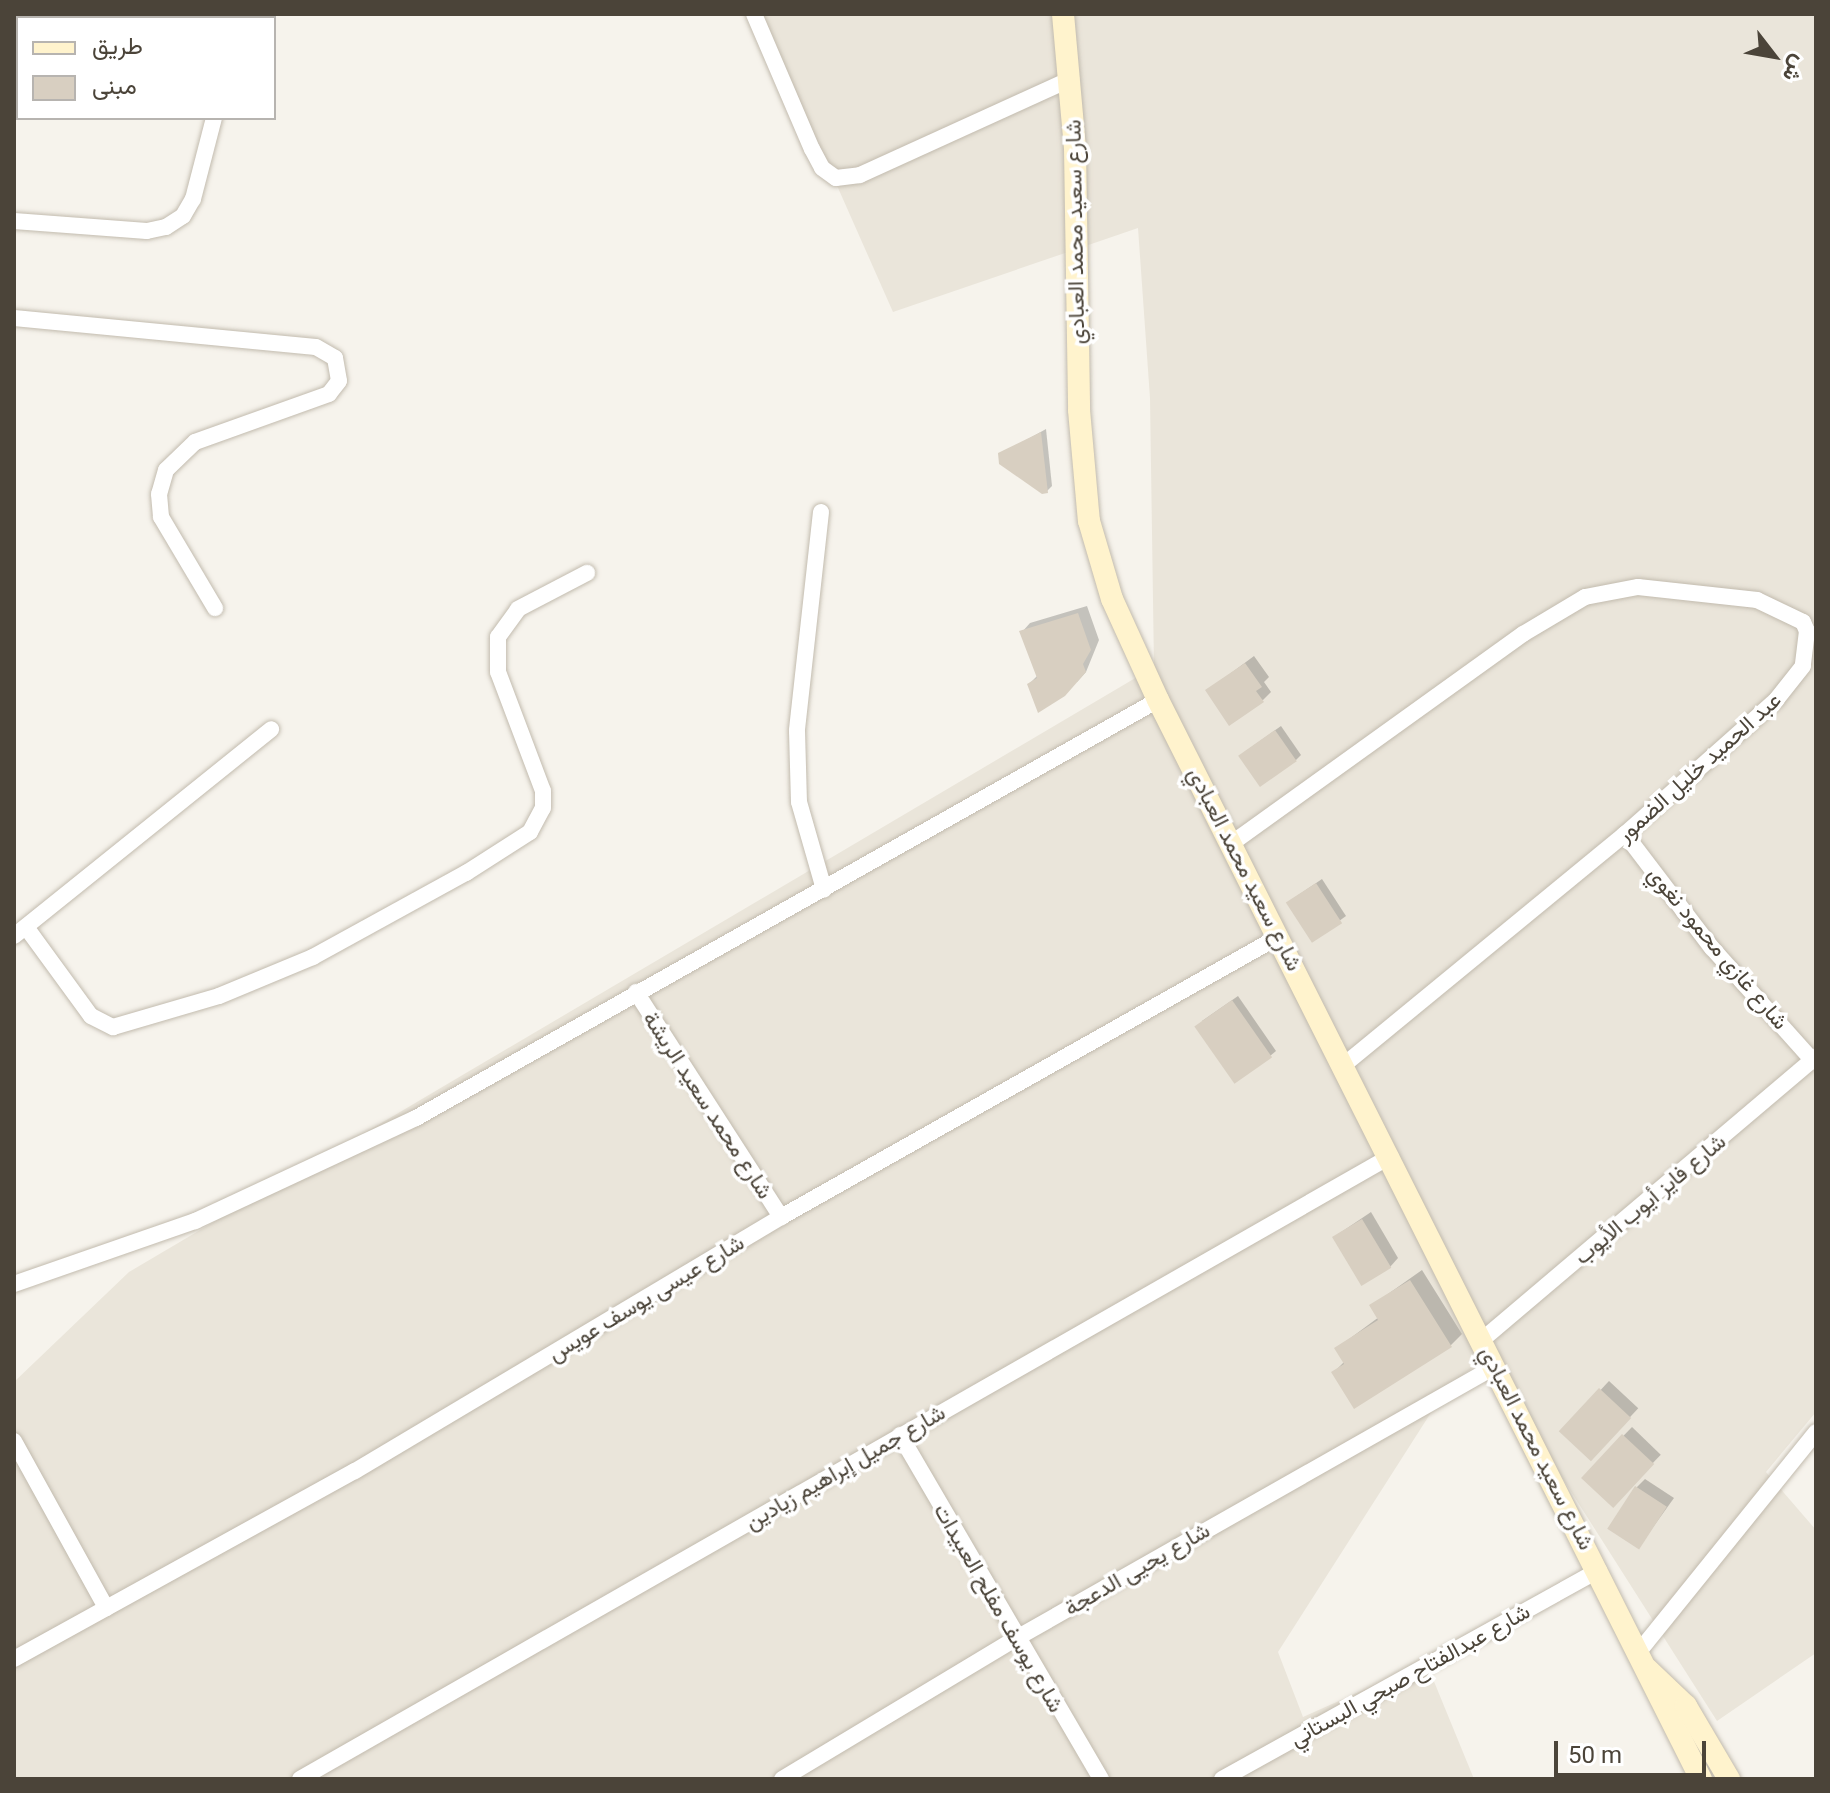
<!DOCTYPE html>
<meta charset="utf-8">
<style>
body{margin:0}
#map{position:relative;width:1830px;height:1793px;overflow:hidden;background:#f6f3ec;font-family:Roboto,Vazirmatn,sans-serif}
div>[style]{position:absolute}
.residential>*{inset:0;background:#eae5da}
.shadow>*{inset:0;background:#0003;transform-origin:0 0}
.building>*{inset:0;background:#d8cfc1;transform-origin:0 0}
.roads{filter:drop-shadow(0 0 2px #c2bbae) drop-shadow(0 0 2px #c2bbae)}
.street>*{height:16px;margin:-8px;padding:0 8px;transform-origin:8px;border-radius:8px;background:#fff}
.secondary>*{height:22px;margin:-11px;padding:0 11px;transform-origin:11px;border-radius:11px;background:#fff3cd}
span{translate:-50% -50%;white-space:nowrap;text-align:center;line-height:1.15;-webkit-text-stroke:7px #fff;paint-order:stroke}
.street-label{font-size:22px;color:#4b4439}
.frame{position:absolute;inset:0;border:16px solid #4b4439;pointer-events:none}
.legend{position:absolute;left:16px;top:16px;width:260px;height:104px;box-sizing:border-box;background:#fff;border:2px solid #b7b4b0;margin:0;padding:10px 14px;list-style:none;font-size:24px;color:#4b4439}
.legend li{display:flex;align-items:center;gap:16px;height:40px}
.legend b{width:40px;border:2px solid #b7b4b0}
.north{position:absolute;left:1734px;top:16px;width:80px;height:80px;-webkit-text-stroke:6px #fff;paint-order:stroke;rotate:121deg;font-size:22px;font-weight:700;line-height:32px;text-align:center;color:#4b4439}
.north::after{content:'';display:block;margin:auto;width:28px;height:36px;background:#4b4439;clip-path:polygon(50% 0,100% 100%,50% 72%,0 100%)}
.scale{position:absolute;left:1554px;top:1741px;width:152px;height:36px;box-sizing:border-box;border:4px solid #4b4439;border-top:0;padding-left:10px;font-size:24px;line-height:28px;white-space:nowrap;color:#4b4439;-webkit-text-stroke:6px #fff;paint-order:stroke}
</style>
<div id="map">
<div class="residential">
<i style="clip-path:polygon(761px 14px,1816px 14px,1816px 1412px,1766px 1472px,1816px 1530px,1816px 1653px,1717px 1721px,1486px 1358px,1448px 1386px,1278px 1652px,1303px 1717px,1426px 1662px,1474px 1779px,14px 1779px,14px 1382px,129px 1272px,1154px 667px,1150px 398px,1138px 228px,893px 312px)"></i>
</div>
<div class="shadow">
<i style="clip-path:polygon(1046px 429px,1052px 486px,1047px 491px,1001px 454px)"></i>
<i style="clip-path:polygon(1087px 606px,1099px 640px,1086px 672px,1077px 682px,1029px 684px,1038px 675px,1022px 632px,1030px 623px)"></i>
<i style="clip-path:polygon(1254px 656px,1269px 677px,1264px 682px,1271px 692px,1263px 700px,1207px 691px)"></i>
<i style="clip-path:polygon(1281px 726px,1301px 755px,1296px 760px,1246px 751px)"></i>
<i style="clip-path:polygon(1322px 879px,1346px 916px,1313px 940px,1294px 898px)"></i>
<i style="clip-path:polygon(1238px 996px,1276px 1051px,1270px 1056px,1202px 1021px)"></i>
<i style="clip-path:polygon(1371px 1212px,1398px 1258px,1390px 1267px,1334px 1237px)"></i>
<i style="clip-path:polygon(1422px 1270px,1462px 1334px,1450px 1346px,1334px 1372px,1345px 1361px,1337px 1348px,1379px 1317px,1371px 1306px)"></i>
<i style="left:1609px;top:1381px;width:40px;height:69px;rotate:43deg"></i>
<i style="left:1632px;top:1427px;width:40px;height:70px;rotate:44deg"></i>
<i style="clip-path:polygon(1645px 1479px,1674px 1498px,1638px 1548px,1637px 1487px)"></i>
</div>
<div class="building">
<i style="clip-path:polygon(1041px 432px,1048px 493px,1042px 494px,999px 464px,998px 453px)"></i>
<i style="clip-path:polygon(1078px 613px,1091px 650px,1083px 664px,1086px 672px,1065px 696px,1038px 713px,1027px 684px,1037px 678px,1019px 631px)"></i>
<i style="clip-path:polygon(1245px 663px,1262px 687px,1256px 691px,1264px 702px,1229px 726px,1205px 690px)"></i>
<i style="left:1275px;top:730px;width:38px;height:45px;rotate:55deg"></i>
<i style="left:1316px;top:883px;width:48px;height:36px;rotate:57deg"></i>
<i style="left:1232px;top:1000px;width:70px;height:46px;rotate:55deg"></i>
<i style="left:1362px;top:1219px;width:57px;height:35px;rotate:59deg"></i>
<i style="clip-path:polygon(1410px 1280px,1452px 1347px,1354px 1409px,1331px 1372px,1344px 1364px,1334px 1348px,1378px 1320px,1369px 1305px)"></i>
<i style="left:1599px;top:1388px;width:44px;height:59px;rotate:43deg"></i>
<i style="left:1622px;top:1434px;width:44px;height:60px;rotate:43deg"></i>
<i style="left:1635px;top:1486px;width:38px;height:51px;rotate:33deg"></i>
</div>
<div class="roads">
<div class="street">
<i style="left:71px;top:14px;width:35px;rotate:7deg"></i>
<i style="left:754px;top:14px;width:147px;rotate:66.8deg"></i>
<i style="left:812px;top:149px;width:21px;rotate:62deg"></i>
<i style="left:822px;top:168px;width:17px;rotate:36deg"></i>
<i style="left:836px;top:178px;width:24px;rotate:-7deg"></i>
<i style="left:860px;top:175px;width:232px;rotate:-24.5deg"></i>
<i style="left:14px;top:221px;width:133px;rotate:4.3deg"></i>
<i style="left:147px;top:231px;width:19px;rotate:-12deg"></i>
<i style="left:166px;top:227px;width:20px;rotate:-33deg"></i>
<i style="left:183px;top:216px;width:20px;rotate:-60deg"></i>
<i style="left:193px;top:199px;width:84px;rotate:-75.5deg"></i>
<i style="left:14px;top:318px;width:303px;rotate:5.5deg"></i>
<i style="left:316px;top:347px;width:22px;rotate:30deg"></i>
<i style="left:335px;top:358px;width:23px;rotate:80deg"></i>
<i style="left:339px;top:381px;width:16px;rotate:128deg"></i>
<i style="left:329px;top:394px;width:142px;rotate:160.3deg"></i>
<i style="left:195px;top:442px;width:40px;rotate:136deg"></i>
<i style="left:166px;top:470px;width:25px;rotate:106deg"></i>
<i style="left:159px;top:494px;width:23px;rotate:85deg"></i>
<i style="left:161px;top:517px;width:106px;rotate:59.3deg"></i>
<i style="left:821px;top:512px;width:220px;rotate:96.3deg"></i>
<i style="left:797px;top:731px;width:71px;rotate:88.4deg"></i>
<i style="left:799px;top:802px;width:91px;rotate:74deg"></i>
<i style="left:1625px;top:834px;width:143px;rotate:52.7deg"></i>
<i style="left:1712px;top:948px;width:152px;rotate:48.2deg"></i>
<i style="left:1232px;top:843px;width:358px;rotate:-35.7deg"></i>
<i style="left:1523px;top:634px;width:72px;rotate:-30.8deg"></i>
<i style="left:1585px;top:597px;width:54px;rotate:-10.7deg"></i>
<i style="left:1638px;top:587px;width:120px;rotate:6.2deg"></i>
<i style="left:1757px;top:600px;width:51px;rotate:25.6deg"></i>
<i style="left:1803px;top:622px;width:10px;rotate:66deg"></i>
<i style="left:1807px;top:631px;width:35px;rotate:97deg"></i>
<i style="left:1803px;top:666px;width:43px;rotate:128.5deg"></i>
<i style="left:1776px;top:700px;width:202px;rotate:138.4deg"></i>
<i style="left:1625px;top:834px;width:362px;rotate:140.6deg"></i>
<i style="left:26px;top:927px;width:110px;rotate:53.9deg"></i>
<i style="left:91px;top:1016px;width:25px;rotate:27deg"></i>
<i style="left:113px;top:1027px;width:110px;rotate:-16.3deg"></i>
<i style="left:219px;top:996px;width:102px;rotate:-22.5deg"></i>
<i style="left:313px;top:957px;width:175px;rotate:-28.8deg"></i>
<i style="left:466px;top:873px;width:76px;rotate:-32.6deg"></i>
<i style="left:530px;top:832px;width:27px;rotate:-62deg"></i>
<i style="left:543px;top:808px;width:17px;rotate:-90deg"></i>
<i style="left:543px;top:791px;width:127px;rotate:-110.7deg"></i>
<i style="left:498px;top:672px;width:35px;rotate:-90deg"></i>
<i style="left:498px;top:637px;width:34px;rotate:-54deg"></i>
<i style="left:518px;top:609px;width:78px;rotate:-27.6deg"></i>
<i style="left:14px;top:936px;width:330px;rotate:-38.8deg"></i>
<i style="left:636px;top:992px;width:268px;rotate:57.2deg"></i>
<i style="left:14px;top:1284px;width:192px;rotate:-19.2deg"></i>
<i style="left:195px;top:1221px;width:244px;rotate:-25deg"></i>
<i style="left:416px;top:1118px;width:852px;rotate:-29.39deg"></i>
<i style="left:1482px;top:1340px;width:438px;rotate:-40.3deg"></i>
<i style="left:900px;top:1435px;width:398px;rotate:59.7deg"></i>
<i style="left:14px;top:1441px;width:191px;rotate:61.1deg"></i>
<i style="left:1637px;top:1654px;width:285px;rotate:-51.1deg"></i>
<i style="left:14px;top:1659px;width:389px;rotate:-28.9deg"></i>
<i style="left:355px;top:1471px;width:496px;rotate:-30.8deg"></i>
<i style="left:781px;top:1217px;width:570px;rotate:-29.4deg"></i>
<i style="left:300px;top:1779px;width:1256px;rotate:-29.73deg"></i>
<i style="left:782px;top:1779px;width:272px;rotate:-31deg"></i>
<i style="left:1015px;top:1639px;width:553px;rotate:-29.58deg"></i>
<i style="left:1222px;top:1779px;width:431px;rotate:-29deg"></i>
</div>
<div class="secondary">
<i style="left:1063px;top:14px;width:135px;rotate:84.9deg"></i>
<i style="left:1075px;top:148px;width:262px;rotate:89.1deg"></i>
<i style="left:1079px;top:410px;width:111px;rotate:84.9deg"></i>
<i style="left:1089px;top:521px;width:81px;rotate:73.6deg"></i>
<i style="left:1112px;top:599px;width:111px;rotate:65.5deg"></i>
<i style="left:1158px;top:700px;width:1208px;rotate:63.29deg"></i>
<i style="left:1647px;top:1669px;width:54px;rotate:43.5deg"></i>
<i style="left:1686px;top:1706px;width:85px;rotate:59.5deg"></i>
</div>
</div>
<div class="street-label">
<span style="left:1075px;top:232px;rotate:-91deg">شارع سعيد محمد العبادي</span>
<span style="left:1699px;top:767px;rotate:-42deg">عبد الحميد خليل الضمور</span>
<span style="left:1245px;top:869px;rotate:63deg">شارع سعيد محمد العبادي</span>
<span style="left:1718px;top:948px;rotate:50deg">شارع غازي محمود نغوي</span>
<span style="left:708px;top:1105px;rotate:57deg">شارع محمد سعيد الريشة</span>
<span style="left:1650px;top:1199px;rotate:-40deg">شارع فايز أيوب الأيوب</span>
<span style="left:646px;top:1298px;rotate:-31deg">شارع عيسى يوسف عويس</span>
<span style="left:1537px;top:1448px;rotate:63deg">شارع سعيد محمد العبادي</span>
<span style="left:845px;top:1467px;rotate:-30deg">شارع جميل إبراهيم زيادين</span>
<span style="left:1137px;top:1569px;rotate:-30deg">شارع يحيى الدعجة</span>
<span style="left:999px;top:1608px;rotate:60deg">شارع يوسف مفلح العبيدات</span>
<span style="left:1410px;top:1675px;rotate:-29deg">شارع عبدالفتاح صبحي البستاني</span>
</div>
<div class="frame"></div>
<ul class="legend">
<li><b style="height:10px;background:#fff3cd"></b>طريق</li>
<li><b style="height:22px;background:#d8cfc1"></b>مبنى</li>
</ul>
<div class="north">ش</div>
<div class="scale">50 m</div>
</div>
